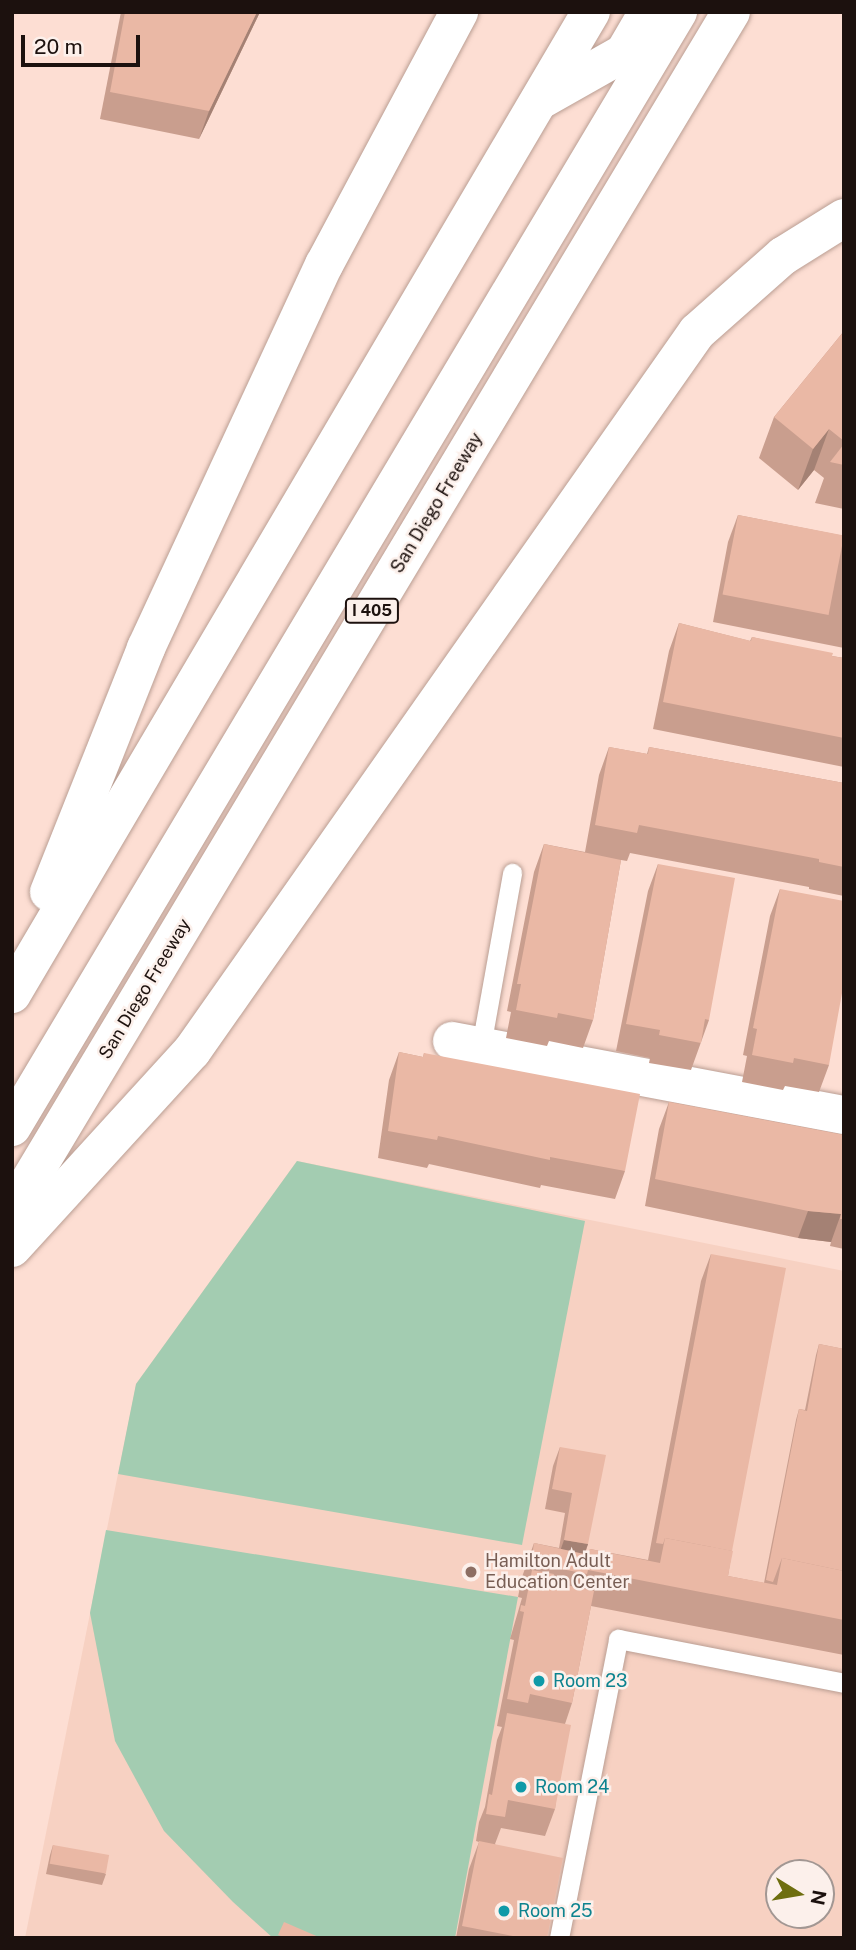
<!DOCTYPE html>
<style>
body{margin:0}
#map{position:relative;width:856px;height:1950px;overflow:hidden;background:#fdded3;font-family:"Public Sans",sans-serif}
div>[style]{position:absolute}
.built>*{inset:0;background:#f7d1c2}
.green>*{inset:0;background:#a3ccb1}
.roads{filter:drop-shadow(0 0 2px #ba9e93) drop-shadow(0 0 2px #ba9e93)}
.lane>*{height:19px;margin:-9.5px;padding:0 9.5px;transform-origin:9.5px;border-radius:9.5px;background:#fff}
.street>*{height:38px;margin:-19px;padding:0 19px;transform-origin:19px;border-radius:19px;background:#fff}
.highway>*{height:38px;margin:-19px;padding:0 19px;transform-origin:19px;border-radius:19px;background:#fff}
.wall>*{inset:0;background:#c99e8e}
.shaded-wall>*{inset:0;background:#a48174}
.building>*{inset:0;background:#eab8a5;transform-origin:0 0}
.dots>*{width:19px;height:19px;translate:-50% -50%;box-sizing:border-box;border:4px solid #fcf0eb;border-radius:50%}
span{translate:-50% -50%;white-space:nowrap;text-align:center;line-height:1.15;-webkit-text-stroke:5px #fcf0eb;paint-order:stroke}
.shield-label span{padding:2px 5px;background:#fcf0eb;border:2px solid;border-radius:5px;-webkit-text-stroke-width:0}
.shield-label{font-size:16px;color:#1c110e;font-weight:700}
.street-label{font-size:18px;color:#1c110e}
.education-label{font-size:18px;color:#785e54}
.left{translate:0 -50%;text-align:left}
.culture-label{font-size:18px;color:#0d838f}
.frame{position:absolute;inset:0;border:14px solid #1c110e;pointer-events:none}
.north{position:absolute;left:765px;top:1859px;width:70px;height:70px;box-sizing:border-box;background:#fcf0eb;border:2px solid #a29793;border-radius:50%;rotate:101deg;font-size:19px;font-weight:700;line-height:28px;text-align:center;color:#1c110e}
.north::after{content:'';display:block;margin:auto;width:24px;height:32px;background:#6e6e0f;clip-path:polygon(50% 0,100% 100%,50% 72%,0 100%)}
.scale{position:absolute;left:21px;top:35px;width:119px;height:32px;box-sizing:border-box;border:4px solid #1c110e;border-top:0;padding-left:9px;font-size:21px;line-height:24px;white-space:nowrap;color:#1c110e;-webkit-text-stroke:5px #fcf0eb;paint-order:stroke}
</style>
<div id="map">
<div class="built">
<i style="clip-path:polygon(evenodd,297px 1161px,844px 1271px,844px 1938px,25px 1938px,136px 1384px,297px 1161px,779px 1873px,821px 1873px,821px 1915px,779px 1915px,779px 1873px)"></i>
</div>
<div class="green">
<i style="clip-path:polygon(297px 1161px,585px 1221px,522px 1545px,118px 1474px,136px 1384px)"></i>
<i style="clip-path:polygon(106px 1530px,518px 1597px,455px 1938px,273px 1938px,233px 1902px,164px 1831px,115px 1741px,90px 1613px)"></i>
</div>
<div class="roads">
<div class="lane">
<i style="left:481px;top:1046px;width:176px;rotate:-79.8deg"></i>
<i style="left:559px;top:1938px;width:305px;rotate:-78.8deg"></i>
<i style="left:618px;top:1639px;width:230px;rotate:11deg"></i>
</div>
<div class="street">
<i style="left:452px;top:1041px;width:399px;rotate:10.7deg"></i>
</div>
<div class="highway">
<i style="left:539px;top:101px;width:98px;rotate:-29.5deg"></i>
<i style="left:624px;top:53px;width:48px;rotate:-59.7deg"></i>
<i style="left:49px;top:892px;width:263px;rotate:-68.3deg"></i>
<i style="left:146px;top:648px;width:422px;rotate:-65.1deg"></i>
<i style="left:324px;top:265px;width:287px;rotate:-61.9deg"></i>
<i style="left:12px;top:994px;width:1140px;rotate:-59.48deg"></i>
<i style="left:12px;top:1127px;width:1299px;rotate:-59.15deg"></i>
<i style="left:12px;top:1210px;width:1397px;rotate:-59.03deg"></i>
<i style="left:12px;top:1248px;width:267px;rotate:-47.6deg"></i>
<i style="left:192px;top:1051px;width:879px;rotate:-54.92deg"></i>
<i style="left:697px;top:332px;width:115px;rotate:-41.5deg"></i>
<i style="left:783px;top:256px;width:72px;rotate:-31.9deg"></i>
</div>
</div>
<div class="wall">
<i style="clip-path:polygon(121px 12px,260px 12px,199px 139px,100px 119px)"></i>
<i style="clip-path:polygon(844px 331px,844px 509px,815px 503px,824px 478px,814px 470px,798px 490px,759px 458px,774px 417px)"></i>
<i style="clip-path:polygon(738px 515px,844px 536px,844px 648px,713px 622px,728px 542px)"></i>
<i style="clip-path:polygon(679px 623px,750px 641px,752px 637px,832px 656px,844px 658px,844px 767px,653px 729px,669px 651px)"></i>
<i style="clip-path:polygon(609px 747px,647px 754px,649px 747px,844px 783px,844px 896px,809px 889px,809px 887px,630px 853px,627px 861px,621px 860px,593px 1020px,583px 1048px,549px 1041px,547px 1046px,506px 1038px,511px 1012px,507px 1011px,534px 872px,544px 844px,585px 852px,599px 775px)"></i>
<i style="clip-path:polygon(658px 864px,709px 1020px,691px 1070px,649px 1063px,650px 1058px,616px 1051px,648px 891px)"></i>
<i style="clip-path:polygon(780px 889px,829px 1065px,819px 1092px,785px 1086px,783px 1090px,742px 1082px,747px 1056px,743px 1055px,770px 916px)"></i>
<i style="clip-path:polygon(399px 1052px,423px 1057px,424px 1053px,625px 1171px,615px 1199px,541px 1185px,540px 1188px,429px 1164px,427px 1168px,378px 1158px,389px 1080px)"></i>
<i style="clip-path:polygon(669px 1102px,844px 1135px,844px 1249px,830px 1246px,831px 1242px,798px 1238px,645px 1206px,659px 1129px)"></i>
<i style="clip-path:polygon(711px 1254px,732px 1551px,728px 1576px,764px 1583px,796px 1420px,799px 1409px,805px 1410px,816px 1355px,819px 1344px,844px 1349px,844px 1655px,591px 1606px,572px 1703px,565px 1724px,555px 1809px,545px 1836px,501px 1828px,495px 1844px,547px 1938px,456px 1938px,469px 1869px,479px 1842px,476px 1841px,479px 1822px,485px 1807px,497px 1740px,502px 1727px,497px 1726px,514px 1640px,510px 1639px,522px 1598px,518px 1597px,522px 1577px,534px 1543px,559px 1548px,565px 1513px,545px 1509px,553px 1466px,560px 1447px,588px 1544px,585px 1554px,588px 1554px,590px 1549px,648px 1560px,701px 1281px)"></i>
<i style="clip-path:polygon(53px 1845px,106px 1874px,102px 1885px,46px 1874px,50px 1855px)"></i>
</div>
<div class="shaded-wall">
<i style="clip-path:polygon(257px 12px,260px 12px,199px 139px,209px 111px)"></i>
<i style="clip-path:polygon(829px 429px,814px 470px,798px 490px,813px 449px)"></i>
<i style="clip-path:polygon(808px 1211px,841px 1214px,831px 1242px,798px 1238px)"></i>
<i style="clip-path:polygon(564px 1540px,588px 1544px,581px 1563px,557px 1560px)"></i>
</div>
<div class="building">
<i style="clip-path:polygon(125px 12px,257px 12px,209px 111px,110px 92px)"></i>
<i style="clip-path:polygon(844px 331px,844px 423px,842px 426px,844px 427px,844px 441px,829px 429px,813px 449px,774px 417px)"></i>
<i style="clip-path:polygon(844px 444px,844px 465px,830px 462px)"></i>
<i style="left:738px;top:515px;width:108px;height:81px;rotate:11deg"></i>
<i style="clip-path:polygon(679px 623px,751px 641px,752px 637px,833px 653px,832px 656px,844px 658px,844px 738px,663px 702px)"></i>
<i style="clip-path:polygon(609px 747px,648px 754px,649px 747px,844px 783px,844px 867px,819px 862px,819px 859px,639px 825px,637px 833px,595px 825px)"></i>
<i style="clip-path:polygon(544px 844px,621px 860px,593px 1020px,558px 1013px,557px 1018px,516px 1010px,521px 984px,517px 984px)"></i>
<i style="clip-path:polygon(658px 864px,735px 878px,709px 1020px,705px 1019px,701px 1043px,659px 1035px,660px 1030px,626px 1024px)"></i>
<i style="clip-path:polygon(780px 889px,844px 901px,844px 982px,829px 1065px,794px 1058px,793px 1063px,752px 1055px,757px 1029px,753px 1028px)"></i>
<i style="clip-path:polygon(399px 1052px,423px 1057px,424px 1053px,640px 1094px,625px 1171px,550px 1157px,550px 1160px,438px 1136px,437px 1140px,388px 1131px)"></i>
<i style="clip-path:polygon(669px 1102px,844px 1135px,844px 1219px,840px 1219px,841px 1214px,808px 1211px,655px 1179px)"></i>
<i style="clip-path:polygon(711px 1254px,786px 1268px,732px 1551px,665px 1538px,663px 1544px,656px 1543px)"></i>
<i style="clip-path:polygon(819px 1344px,844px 1349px,844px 1571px,782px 1558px,773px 1582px,766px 1580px,799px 1409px,807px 1411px)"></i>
<i style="clip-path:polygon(560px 1447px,606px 1455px,588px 1544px,564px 1540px,572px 1493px,552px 1489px)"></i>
<i style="clip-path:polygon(665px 1538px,733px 1551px,728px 1576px,777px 1585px,782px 1558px,844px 1571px,844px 1620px,588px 1570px,587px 1574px,531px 1563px,534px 1543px,589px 1555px,590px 1549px,660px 1563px)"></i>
<i style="clip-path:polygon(532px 1570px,554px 1574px,552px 1582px,594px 1591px,572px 1703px,530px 1694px,528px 1703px,507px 1699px,524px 1612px,520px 1611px,521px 1605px,525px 1606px)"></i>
<i style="clip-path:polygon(507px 1713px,571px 1725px,555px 1809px,508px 1800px,505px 1817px,486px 1814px,489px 1794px,492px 1795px)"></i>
<i style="clip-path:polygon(479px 1841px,563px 1858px,547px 1938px,523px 1938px,462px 1926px)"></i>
<i style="left:53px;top:1845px;width:57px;height:19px;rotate:10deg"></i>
<i style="clip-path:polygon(284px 1922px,321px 1938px,281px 1938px,281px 1936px,278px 1935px)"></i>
</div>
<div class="dots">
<i style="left:471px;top:1572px;background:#8d6e63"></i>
<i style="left:539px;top:1681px;background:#0f9aa8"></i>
<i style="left:521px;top:1787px;background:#0f9aa8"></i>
<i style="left:504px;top:1911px;background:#0f9aa8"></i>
</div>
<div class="shield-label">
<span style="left:372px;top:611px">I 405</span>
</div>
<div class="street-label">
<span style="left:437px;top:503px;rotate:-59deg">San Diego Freeway</span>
<span style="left:145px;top:989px;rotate:-59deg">San Diego Freeway</span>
</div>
<div class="education-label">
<span class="left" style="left:485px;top:1572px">Hamilton Adult<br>Education Center</span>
</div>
<div class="culture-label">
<span class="left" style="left:553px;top:1681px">Room 23</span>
<span class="left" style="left:535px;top:1787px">Room 24</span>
<span class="left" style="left:518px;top:1911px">Room 25</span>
</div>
<div class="frame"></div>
<div class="north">N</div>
<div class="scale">20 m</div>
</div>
